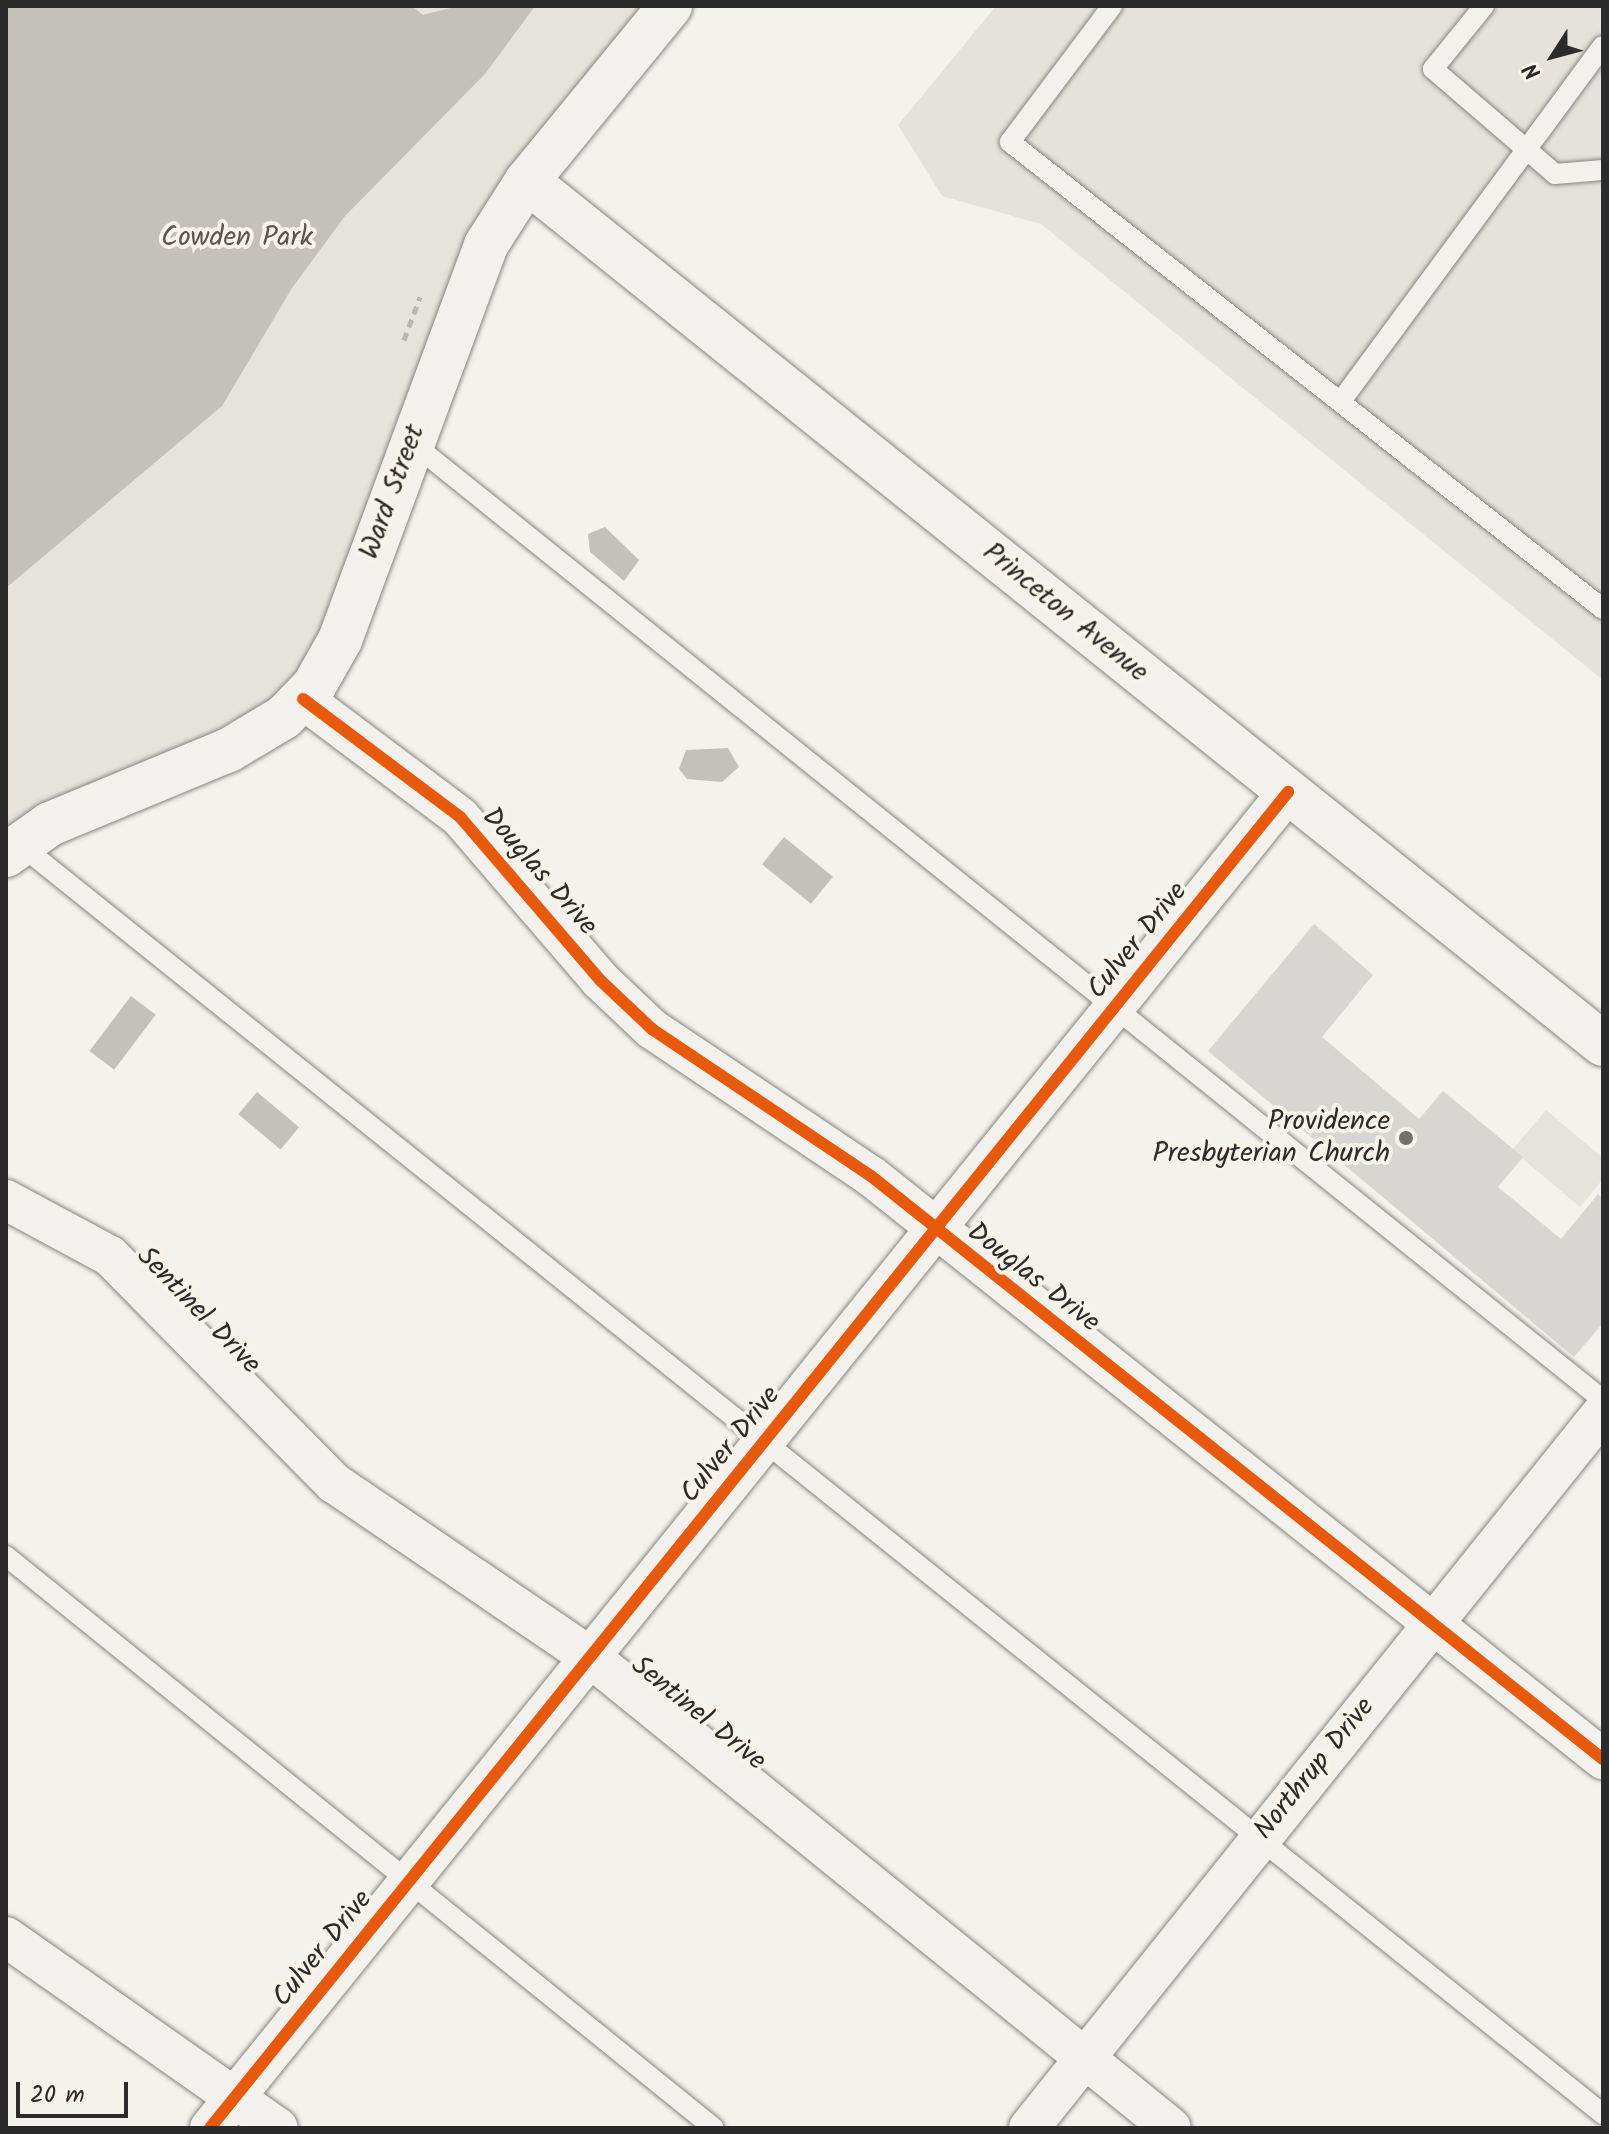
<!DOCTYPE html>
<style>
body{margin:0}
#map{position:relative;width:1609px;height:2134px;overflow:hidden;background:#f4f2ec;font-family:Kalam,sans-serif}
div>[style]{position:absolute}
.built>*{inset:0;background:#e5e2db}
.green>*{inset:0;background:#e6e3da}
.water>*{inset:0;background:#c4c1ba;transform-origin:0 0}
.building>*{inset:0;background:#d7d6d2}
.path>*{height:5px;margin-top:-2.5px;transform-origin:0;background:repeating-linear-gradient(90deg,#b8b7b5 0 8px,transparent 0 14px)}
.roads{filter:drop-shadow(0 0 2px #858582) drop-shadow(0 0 2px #858582)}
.service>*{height:20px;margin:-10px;padding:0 10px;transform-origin:10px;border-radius:10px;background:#f2f1ed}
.minor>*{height:40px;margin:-20px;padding:0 20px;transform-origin:20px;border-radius:20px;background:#f2f1ed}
.tertiary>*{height:44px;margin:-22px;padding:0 22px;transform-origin:22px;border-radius:22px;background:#f2f1ed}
.cycleway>*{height:12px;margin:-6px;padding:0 6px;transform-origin:6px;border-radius:6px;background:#e8590c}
.dots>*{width:22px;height:22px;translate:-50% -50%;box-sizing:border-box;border:4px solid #f7f3e8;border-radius:50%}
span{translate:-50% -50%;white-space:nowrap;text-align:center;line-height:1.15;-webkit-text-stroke:8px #f7f3e8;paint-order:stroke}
.park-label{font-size:28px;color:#575653}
.street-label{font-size:28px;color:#2b2b2b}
.poi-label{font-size:28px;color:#2b2b2b}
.right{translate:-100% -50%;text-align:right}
.frame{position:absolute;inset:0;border:8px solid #2b2b2b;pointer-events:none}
.north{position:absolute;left:1513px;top:16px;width:80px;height:80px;-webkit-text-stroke:6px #f7f3e8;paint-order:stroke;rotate:234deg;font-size:22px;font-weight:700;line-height:32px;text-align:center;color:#2b2b2b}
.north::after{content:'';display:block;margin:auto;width:28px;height:36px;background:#2b2b2b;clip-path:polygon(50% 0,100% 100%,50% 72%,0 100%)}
.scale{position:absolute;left:16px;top:2082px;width:112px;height:36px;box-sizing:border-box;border:4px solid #2b2b2b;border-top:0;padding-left:10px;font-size:24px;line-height:28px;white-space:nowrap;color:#2b2b2b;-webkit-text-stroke:6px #f7f3e8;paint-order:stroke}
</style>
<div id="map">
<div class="built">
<i style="clip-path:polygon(996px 6px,1603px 6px,1603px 680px,1041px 224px,942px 196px,898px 125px)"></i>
</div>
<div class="green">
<i style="clip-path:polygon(6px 6px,670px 6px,531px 176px,311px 689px,6px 850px)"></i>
<i style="clip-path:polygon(1546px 1110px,1603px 1158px,1603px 1179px,1580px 1207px,1512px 1150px)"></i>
</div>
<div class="water">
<i style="clip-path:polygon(6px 6px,412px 6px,423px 15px,458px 6px,535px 6px,485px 74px,345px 216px,292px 288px,222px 406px,6px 588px)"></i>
<i style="clip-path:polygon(605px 527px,639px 560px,624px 581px,590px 552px,588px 534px)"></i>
<i style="clip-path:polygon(728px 748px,739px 767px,722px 782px,687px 779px,679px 769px,686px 750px)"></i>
<i style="left:784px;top:837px;width:63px;height:35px;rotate:39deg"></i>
<i style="left:131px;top:996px;width:31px;height:69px;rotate:37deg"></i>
<i style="left:257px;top:1092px;width:55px;height:29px;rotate:40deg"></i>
</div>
<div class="building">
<i style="clip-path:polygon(1314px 924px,1373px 975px,1322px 1037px,1419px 1119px,1443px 1091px,1523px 1157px,1498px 1187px,1561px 1239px,1598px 1194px,1603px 1199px,1603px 1323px,1574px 1357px,1208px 1051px)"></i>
</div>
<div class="path">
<i style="left:404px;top:340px;width:46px;rotate:-69.6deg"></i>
</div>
<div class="roads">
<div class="service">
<i style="left:1112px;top:6px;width:170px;rotate:126.9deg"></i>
<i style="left:1010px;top:142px;width:755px;rotate:38.22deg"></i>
<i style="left:1484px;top:6px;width:81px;rotate:129deg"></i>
<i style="left:1433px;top:69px;width:161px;rotate:40.7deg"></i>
<i style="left:1555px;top:174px;width:48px;rotate:-4.8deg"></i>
<i style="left:1341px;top:401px;width:441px;rotate:-53.6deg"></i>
<i style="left:411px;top:442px;width:1529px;rotate:38.79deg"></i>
<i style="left:18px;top:843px;width:2032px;rotate:38.73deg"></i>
<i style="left:6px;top:1556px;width:910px;rotate:38.94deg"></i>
</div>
<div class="minor">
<i style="left:303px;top:699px;width:196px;rotate:36.9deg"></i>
<i style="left:460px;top:817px;width:215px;rotate:49.3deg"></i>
<i style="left:600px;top:980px;width:71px;rotate:43.3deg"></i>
<i style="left:652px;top:1029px;width:264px;rotate:33.9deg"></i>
<i style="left:871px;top:1176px;width:936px;rotate:38.54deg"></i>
<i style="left:6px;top:1200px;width:118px;rotate:28.3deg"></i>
<i style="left:110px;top:1256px;width:319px;rotate:45.4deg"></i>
<i style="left:334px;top:1483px;width:308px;rotate:34.2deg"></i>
<i style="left:589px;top:1656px;width:749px;rotate:39.04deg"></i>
<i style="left:6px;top:1937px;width:332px;rotate:35.1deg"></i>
<i style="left:210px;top:2128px;width:1717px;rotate:-51.1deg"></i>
<i style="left:1029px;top:2128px;width:918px;rotate:-51.28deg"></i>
</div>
<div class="tertiary">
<i style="left:527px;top:181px;width:1379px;rotate:38.73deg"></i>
<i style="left:6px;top:855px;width:54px;rotate:-35.2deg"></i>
<i style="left:50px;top:824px;width:194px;rotate:-22.5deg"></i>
<i style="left:229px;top:750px;width:64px;rotate:-31deg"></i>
<i style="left:284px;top:717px;width:43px;rotate:-45.9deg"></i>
<i style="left:314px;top:686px;width:53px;rotate:-60.5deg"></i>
<i style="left:340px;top:640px;width:421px;rotate:-69.7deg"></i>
<i style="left:486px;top:245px;width:76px;rotate:-57.4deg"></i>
<i style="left:527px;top:181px;width:226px;rotate:-50.7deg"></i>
</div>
</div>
<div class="cycleway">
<i style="left:303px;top:699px;width:196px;rotate:36.9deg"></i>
<i style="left:460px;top:817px;width:215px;rotate:49.3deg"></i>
<i style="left:600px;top:980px;width:71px;rotate:43.3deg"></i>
<i style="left:652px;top:1029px;width:264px;rotate:33.9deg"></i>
<i style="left:871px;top:1176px;width:936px;rotate:38.54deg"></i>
<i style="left:210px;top:2128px;width:1717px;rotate:-51.1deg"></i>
</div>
<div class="dots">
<i style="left:1406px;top:1138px;background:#71716f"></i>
</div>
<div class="park-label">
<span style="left:237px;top:238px">Cowden Park</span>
</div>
<div class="street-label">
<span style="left:393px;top:492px;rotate:-70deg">Ward Street</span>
<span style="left:1065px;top:613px;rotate:39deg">Princeton Avenue</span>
<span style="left:539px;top:872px;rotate:49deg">Douglas Drive</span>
<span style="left:1138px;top:941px;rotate:-51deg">Culver Drive</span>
<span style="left:1033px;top:1278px;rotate:38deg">Douglas Drive</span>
<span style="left:198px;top:1311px;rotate:46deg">Sentinel Drive</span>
<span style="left:731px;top:1445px;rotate:-51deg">Culver Drive</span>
<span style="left:698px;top:1714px;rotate:39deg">Sentinel Drive</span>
<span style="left:1315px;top:1769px;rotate:-51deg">Northrup Drive</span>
<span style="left:323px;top:1949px;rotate:-51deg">Culver Drive</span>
</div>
<div class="poi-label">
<span class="right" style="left:1390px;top:1138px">Providence<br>Presbyterian Church</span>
</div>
<div class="frame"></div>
<div class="north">N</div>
<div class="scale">20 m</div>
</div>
